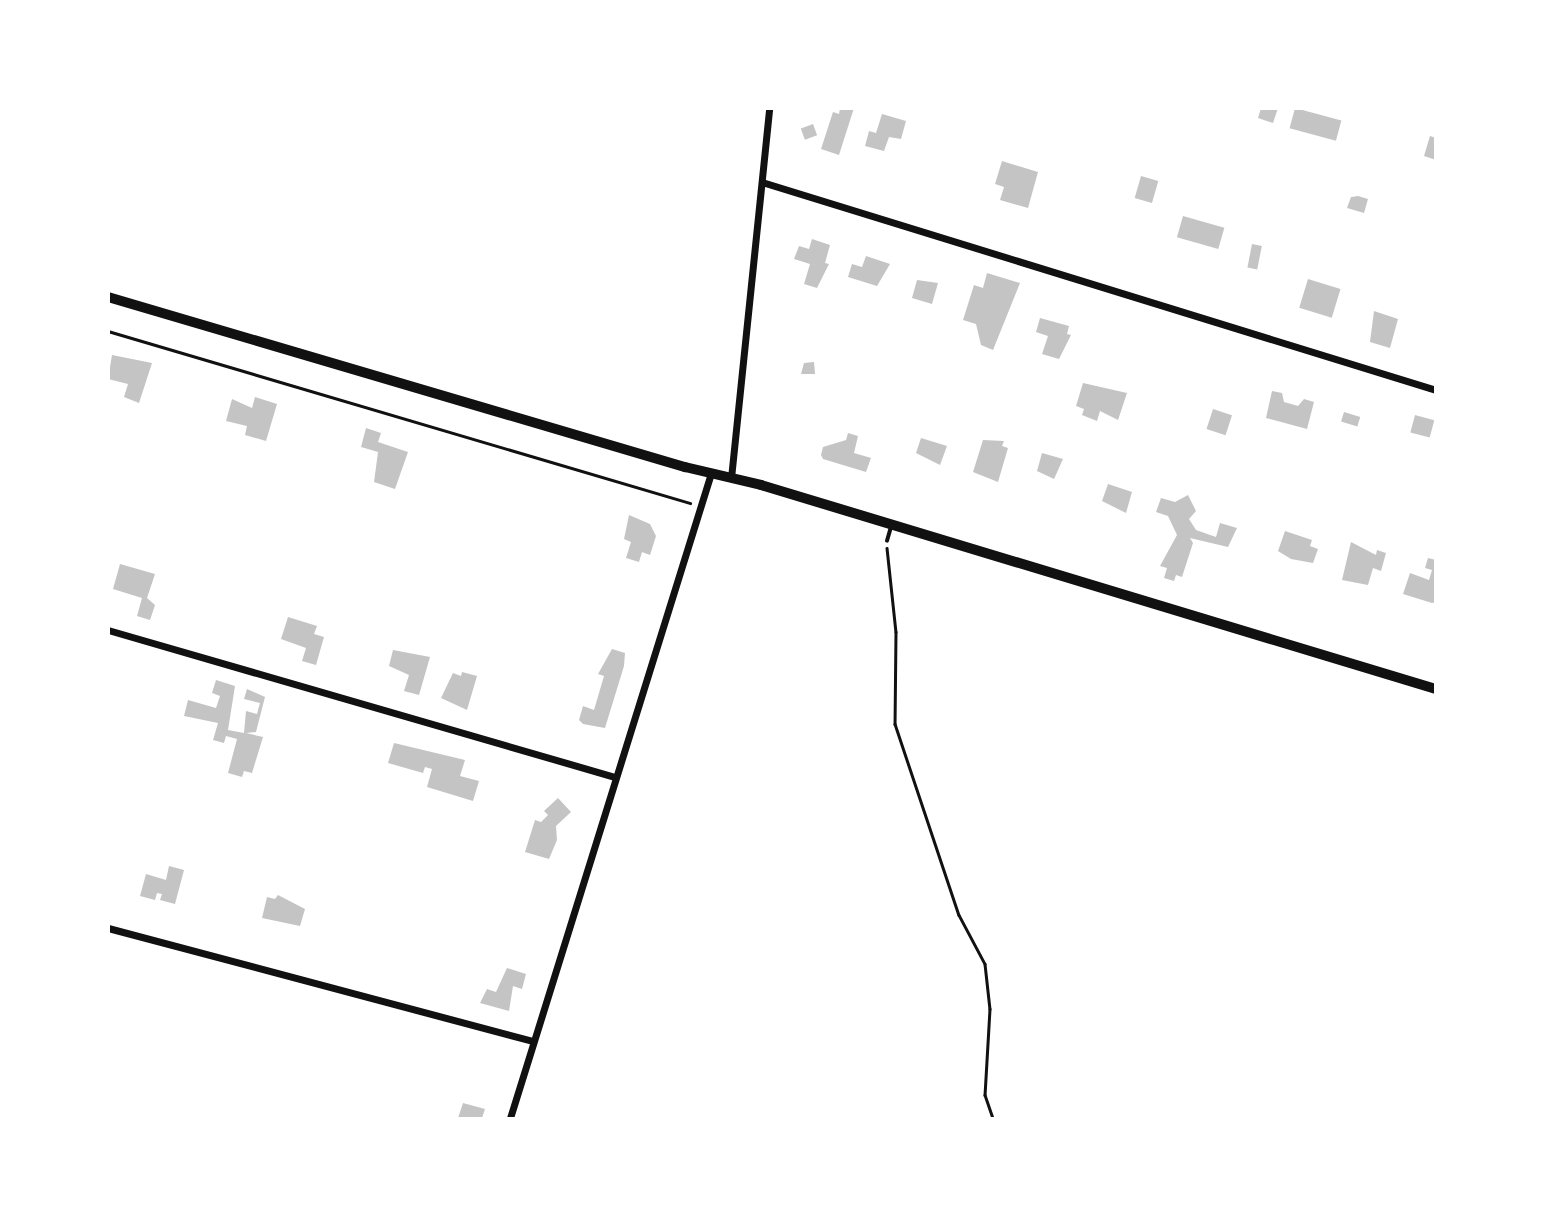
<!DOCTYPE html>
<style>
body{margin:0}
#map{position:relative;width:1544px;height:1227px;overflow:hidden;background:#fff;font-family:Georgia,serif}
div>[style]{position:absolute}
.building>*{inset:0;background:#c4c4c4;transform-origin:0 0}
.path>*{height:2.5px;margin:-1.25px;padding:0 1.25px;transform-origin:1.25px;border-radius:1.25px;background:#111}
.service>*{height:3.5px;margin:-1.75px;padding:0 1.75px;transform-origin:1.75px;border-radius:1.75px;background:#111}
.minor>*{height:7px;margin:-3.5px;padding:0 3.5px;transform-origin:3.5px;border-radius:3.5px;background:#111}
.tertiary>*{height:10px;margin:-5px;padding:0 5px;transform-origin:5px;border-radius:5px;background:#111}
span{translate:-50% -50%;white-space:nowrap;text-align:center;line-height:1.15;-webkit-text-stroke:7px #fff;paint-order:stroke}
.frame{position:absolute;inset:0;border:110px solid #fff;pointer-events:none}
</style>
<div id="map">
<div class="building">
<i style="clip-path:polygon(840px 108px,854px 108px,839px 155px,821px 149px,833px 112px,839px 114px)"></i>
<i style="clip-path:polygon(1261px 108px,1278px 108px,1273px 123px,1258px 118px)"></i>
<i style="left:1295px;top:108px;width:48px;height:21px;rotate:15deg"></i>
<i style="clip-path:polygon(882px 114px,906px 121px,901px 139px,889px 137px,884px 151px,865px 146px,869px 131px,876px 133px)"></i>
<i style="left:813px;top:124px;width:12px;height:13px;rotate:70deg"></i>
<i style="clip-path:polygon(1430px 136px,1436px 138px,1436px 160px,1424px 156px)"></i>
<i style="clip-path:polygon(1002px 161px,1038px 172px,1028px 208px,1000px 200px,1004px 187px,995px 184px)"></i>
<i style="left:1141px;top:176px;width:18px;height:23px;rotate:16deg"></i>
<i style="clip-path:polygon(1358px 196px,1368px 199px,1364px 213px,1347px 208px,1351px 197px)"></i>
<i style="left:1183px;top:216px;width:43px;height:22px;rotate:16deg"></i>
<i style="clip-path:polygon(812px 239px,830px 245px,825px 263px,829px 264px,817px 288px,804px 284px,810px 264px,794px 259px,799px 246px,809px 249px)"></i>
<i style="left:1252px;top:244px;width:10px;height:24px;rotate:11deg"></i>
<i style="clip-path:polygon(866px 256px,890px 264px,877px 286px,848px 277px,852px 264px,862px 267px)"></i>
<i style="clip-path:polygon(987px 273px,1020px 283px,993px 350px,981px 345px,976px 324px,963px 320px,974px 285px,983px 288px)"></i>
<i style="left:1308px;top:279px;width:34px;height:30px;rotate:17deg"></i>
<i style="clip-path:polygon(917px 280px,938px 283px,932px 304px,912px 298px)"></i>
<i style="clip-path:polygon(1374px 311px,1398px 319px,1390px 348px,1370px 342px)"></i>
<i style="clip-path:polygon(1040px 318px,1069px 326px,1067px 334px,1071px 335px,1059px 359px,1042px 354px,1048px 336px,1036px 332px)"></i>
<i style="clip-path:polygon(112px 355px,152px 363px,139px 403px,124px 397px,128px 384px,108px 379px)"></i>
<i style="clip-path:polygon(814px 362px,815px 374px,801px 374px,804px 363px)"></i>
<i style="clip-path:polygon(1083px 383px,1127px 393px,1118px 420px,1100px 411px,1097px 421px,1082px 415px,1084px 409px,1076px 406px)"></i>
<i style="clip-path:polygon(1272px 391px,1282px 393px,1284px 402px,1298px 406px,1304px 399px,1314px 402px,1307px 429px,1266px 418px)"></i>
<i style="clip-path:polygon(255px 397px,277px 404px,266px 441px,245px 435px,247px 426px,226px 421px,232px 399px,252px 408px)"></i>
<i style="left:1213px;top:409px;width:20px;height:21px;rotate:18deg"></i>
<i style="left:1344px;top:412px;width:17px;height:10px;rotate:17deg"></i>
<i style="left:1415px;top:415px;width:20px;height:18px;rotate:15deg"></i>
<i style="clip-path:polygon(366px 428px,381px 433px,378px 442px,408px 452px,395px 489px,374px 482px,378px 452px,361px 447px)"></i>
<i style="clip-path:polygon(848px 433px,858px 436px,854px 453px,871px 458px,866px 472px,823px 459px,821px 455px,823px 447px,846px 440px)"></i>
<i style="clip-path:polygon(921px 438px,947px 446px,940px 465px,916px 453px)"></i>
<i style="clip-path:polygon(983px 440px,1004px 441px,1002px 446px,1008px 448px,998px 482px,973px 472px)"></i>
<i style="clip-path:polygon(1042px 453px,1063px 459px,1054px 479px,1037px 471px)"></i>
<i style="clip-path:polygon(1108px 484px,1132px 492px,1126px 513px,1102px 501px)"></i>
<i style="clip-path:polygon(1188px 495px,1196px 511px,1189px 519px,1196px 530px,1216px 537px,1220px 523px,1237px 528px,1228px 547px,1190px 538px,1193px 543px,1182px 577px,1176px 575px,1174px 581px,1164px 578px,1167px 568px,1160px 566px,1177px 535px,1168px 516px,1156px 512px,1161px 498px,1175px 502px)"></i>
<i style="clip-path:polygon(629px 515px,650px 524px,656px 536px,650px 555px,642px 552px,639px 562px,626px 558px,631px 542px,624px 539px)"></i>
<i style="clip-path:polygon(1285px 531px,1312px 540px,1310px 546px,1318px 549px,1313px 563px,1291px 559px,1278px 551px)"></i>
<i style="clip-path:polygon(1351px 542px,1376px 555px,1377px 550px,1386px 553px,1381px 571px,1373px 568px,1368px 585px,1342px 580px)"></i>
<i style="clip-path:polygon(1428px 558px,1436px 560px,1436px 602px,1432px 603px,1403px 594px,1410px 573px,1429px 580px,1432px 570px,1425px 568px)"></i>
<i style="clip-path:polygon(120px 564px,155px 574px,147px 598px,155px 605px,150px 620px,137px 616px,142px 598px,113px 589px)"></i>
<i style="clip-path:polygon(288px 617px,317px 626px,314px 634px,324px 637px,316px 665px,302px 661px,306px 648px,281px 639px)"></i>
<i style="clip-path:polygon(612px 649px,625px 653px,624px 666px,605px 728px,583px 724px,579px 720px,583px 706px,594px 710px,604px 676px,598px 674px)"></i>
<i style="clip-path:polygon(393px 650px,430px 657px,419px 695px,404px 691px,409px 675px,389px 666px)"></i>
<i style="clip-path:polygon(462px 672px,477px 676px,467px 710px,441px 698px,453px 673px,461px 676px)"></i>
<i style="clip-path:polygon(216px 680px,235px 686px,228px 730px,244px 733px,246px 711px,257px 714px,260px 703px,244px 699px,247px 689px,265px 697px,256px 732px,246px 733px,263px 737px,252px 773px,244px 771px,242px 777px,228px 773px,237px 739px,226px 736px,224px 743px,213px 740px,218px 723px,184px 716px,188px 700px,216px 708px,220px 696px,212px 693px)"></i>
<i style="clip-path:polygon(394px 743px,465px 760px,460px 776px,479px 781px,473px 801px,427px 787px,432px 769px,425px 767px,423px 773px,388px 763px)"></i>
<i style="clip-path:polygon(558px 798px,571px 812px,556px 826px,557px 840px,549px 859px,525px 852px,535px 820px,541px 822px,548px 815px,544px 811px)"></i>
<i style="clip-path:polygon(169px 866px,184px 870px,175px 904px,160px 900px,162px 894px,157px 893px,155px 900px,140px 896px,146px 874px,166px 880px)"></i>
<i style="clip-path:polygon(278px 895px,305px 909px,300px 926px,262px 918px,267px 897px,275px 899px)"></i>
<i style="clip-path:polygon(507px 968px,526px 974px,522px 989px,513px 986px,509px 1011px,480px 1003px,487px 989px,496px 992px)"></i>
<i style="clip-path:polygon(463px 1103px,485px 1109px,482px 1118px,458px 1118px)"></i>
</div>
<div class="path">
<i style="left:108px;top:331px;width:607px;rotate:16.46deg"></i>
<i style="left:887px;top:548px;width:84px;rotate:83.9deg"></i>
<i style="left:896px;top:632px;width:92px;rotate:90.6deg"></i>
<i style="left:895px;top:724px;width:201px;rotate:71.5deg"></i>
<i style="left:959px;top:915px;width:55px;rotate:62deg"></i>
<i style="left:985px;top:964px;width:45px;rotate:83.7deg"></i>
<i style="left:990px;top:1009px;width:86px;rotate:93.3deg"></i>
<i style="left:985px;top:1095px;width:24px;rotate:71deg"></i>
</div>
<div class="service">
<i style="left:887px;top:541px;width:15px;rotate:-74deg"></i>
</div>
<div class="minor">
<i style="left:762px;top:182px;width:705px;rotate:17.15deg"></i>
<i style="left:731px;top:478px;width:372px;rotate:-84.1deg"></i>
<i style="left:108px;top:630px;width:528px;rotate:16.17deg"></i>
<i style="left:108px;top:928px;width:440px;rotate:14.9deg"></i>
<i style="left:510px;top:1118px;width:676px;rotate:-72.69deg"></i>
</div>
<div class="tertiary">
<i style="left:108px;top:297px;width:602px;rotate:16.42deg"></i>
<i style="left:685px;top:467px;width:78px;rotate:13.3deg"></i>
<i style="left:761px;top:485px;width:705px;rotate:16.82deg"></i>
</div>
<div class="frame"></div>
</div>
